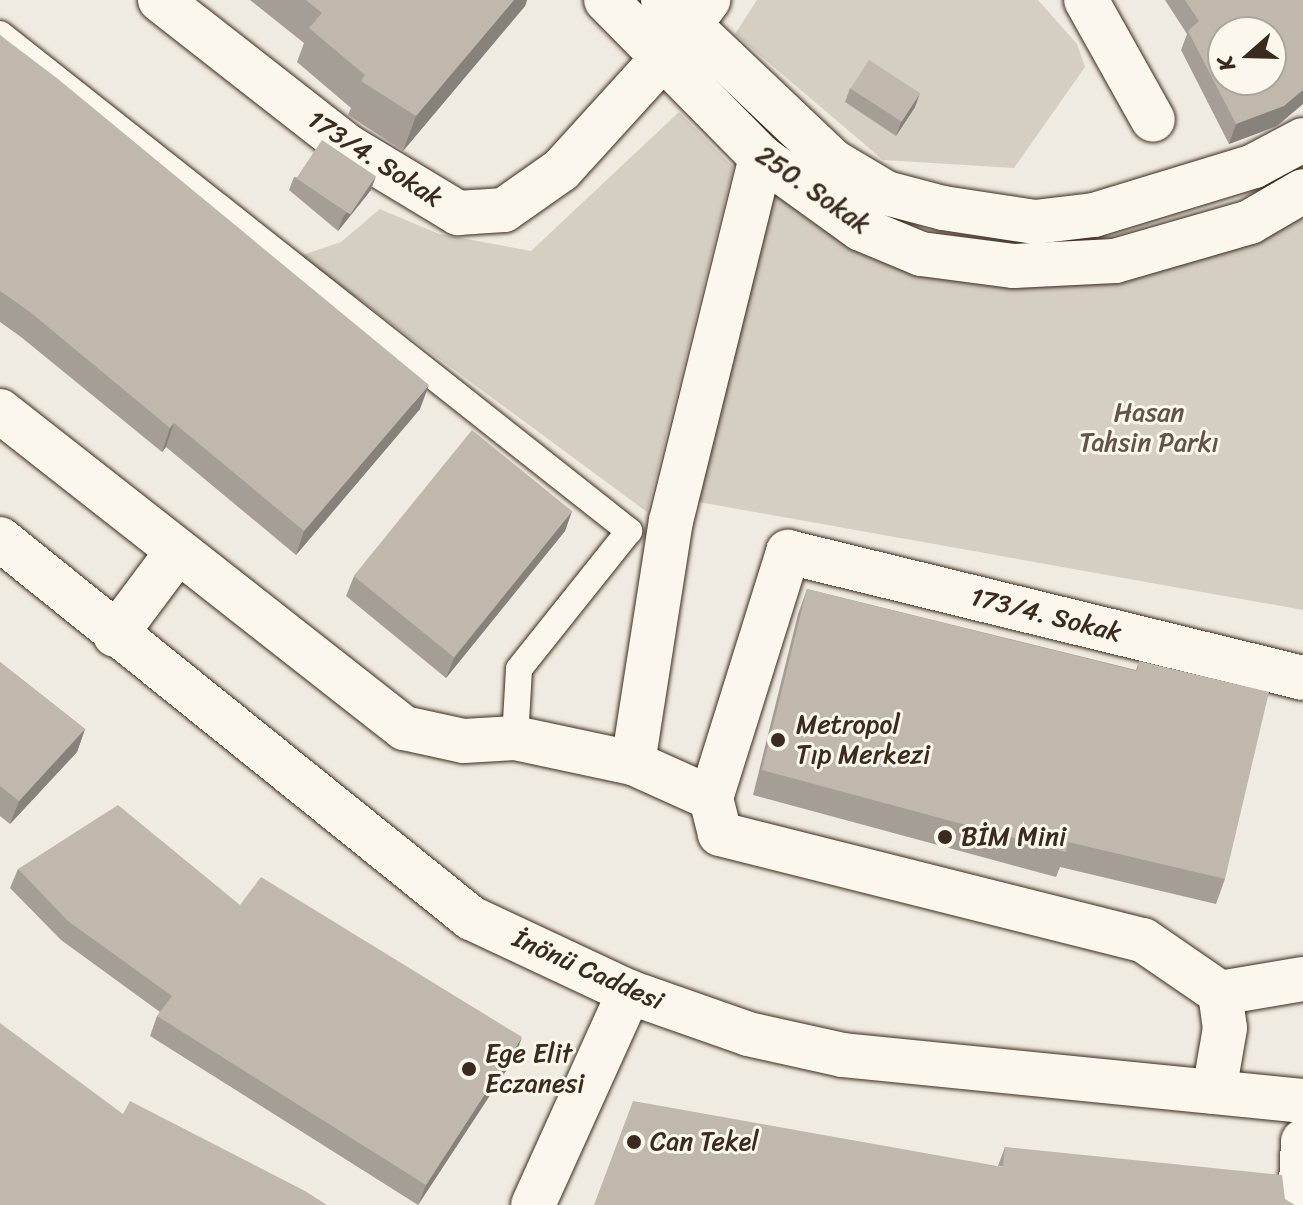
<!DOCTYPE html>
<meta charset="utf-8">
<style>
body{margin:0}
#map{position:relative;width:1303px;height:1205px;overflow:hidden;background:#f0ebe0;font-family:Sriracha,sans-serif}
div>[style]{position:absolute}
.green>*{inset:0;background:#d5cec3}
.roads{filter:drop-shadow(0 0 2px #3b2a1e) drop-shadow(0 0 2px #3b2a1e)}
.lane>*{height:26px;margin:-13px;padding:0 13px;transform-origin:13px;border-radius:13px;background:#fbf7ec}
.street>*{height:44px;margin:-22px;padding:0 22px;transform-origin:22px;border-radius:22px;background:#fbf7ec}
.secondary>*{height:44px;margin:-22px;padding:0 22px;transform-origin:22px;border-radius:22px;background:#fbf7ec}
.primary>*{height:44px;margin:-22px;padding:0 22px;transform-origin:22px;border-radius:22px;background:#fbf7ec}
.wall>*{inset:0;background:#a59e95}
.shaded-wall>*{inset:0;background:#868179}
.building>*{inset:0;background:#c0b8ad;transform-origin:0 0}
.dots>*{width:22px;height:22px;translate:-50% -50%;box-sizing:border-box;border:4px solid #fbf7ec;border-radius:50%}
span{translate:-50% -50%;white-space:nowrap;text-align:center;line-height:1.15;-webkit-text-stroke:6px #fbf7ec;paint-order:stroke}
.street-label{font-size:26px;color:#3b2a1e}
.park-label{font-size:26px;color:#625347}
.poi-label{font-size:26px;color:#3b2a1e}
.left{translate:0 -50%;text-align:left}
.north{position:absolute;left:1207px;top:16px;width:80px;height:80px;box-sizing:border-box;background:#fbf7ec;border:2px solid #aea59a;border-radius:50%;rotate:250deg;font-size:22px;font-weight:700;line-height:32px;text-align:center;color:#3b2a1e}
.north::after{content:'';display:block;margin:auto;width:28px;height:36px;background:#3b2a1e;clip-path:polygon(50% 0,100% 100%,50% 72%,0 100%)}
</style>
<div id="map">
<div class="green">
<i style="clip-path:polygon(757px 0,1038px 0,1077px 44px,1085px 67px,1014px 168px,883px 160px,735px 34px)"></i>
<i style="clip-path:polygon(679px 112px,733px 167px,647px 512px,300px 256px,341px 242px,380px 209px,439px 234px,531px 251px)"></i>
<i style="clip-path:polygon(766px 181px,818px 221px,1099px 282px,1211px 257px,1303px 212px,1303px 610px,693px 501px)"></i>
</div>
<div class="roads">
<div class="lane">
<i style="left:0;top:34px;width:802px;rotate:38.31deg"></i>
<i style="left:629px;top:531px;width:176px;rotate:128.6deg"></i>
<i style="left:519px;top:669px;width:69px;rotate:93.3deg"></i>
</div>
<div class="street">
<i style="left:160px;top:0;width:237px;rotate:38deg"></i>
<i style="left:347px;top:146px;width:130px;rotate:31.1deg"></i>
<i style="left:458px;top:213px;width:46px;rotate:-3.7deg"></i>
<i style="left:504px;top:210px;width:70px;rotate:-35.1deg"></i>
<i style="left:561px;top:170px;width:150px;rotate:-47.7deg"></i>
<i style="left:1086px;top:0;width:137px;rotate:60.8deg"></i>
<i style="left:688px;top:27px;width:34px;rotate:-53deg"></i>
<i style="left:0;top:411px;width:514px;rotate:38.12deg"></i>
<i style="left:404px;top:728px;width:61px;rotate:12.2deg"></i>
<i style="left:464px;top:741px;width:51px;rotate:-3.4deg"></i>
<i style="left:515px;top:738px;width:121px;rotate:12deg"></i>
<i style="left:633px;top:763px;width:85px;rotate:24.2deg"></i>
<i style="left:711px;top:798px;width:37px;rotate:76deg"></i>
<i style="left:720px;top:834px;width:436px;rotate:14.1deg"></i>
<i style="left:1143px;top:940px;width:93px;rotate:34.5deg"></i>
<i style="left:1220px;top:993px;width:35px;rotate:82deg"></i>
<i style="left:1225px;top:1028px;width:65px;rotate:99.8deg"></i>
<i style="left:115px;top:635px;width:104px;rotate:-53.2deg"></i>
<i style="left:633px;top:763px;width:245px;rotate:-81.1deg"></i>
<i style="left:671px;top:521px;width:375px;rotate:-76.1deg"></i>
<i style="left:711px;top:798px;width:258px;rotate:-72.6deg"></i>
<i style="left:788px;top:552px;width:530px;rotate:13.75deg"></i>
<i style="left:1220px;top:993px;width:84px;rotate:-9.6deg"></i>
<i style="left:533px;top:1205px;width:234px;rotate:-65.7deg"></i>
<i style="left:1300px;top:1205px;width:64px;rotate:-87.3deg"></i>
</div>
<div class="secondary">
<i style="left:606px;top:0;width:221px;rotate:45.4deg"></i>
<i style="left:761px;top:157px;width:123px;rotate:35.8deg"></i>
<i style="left:861px;top:229px;width:65px;rotate:22.6deg"></i>
<i style="left:921px;top:254px;width:94px;rotate:7.4deg"></i>
<i style="left:1014px;top:266px;width:101px;rotate:-2.8deg"></i>
<i style="left:1115px;top:261px;width:141px;rotate:-16.1deg"></i>
<i style="left:1250px;top:222px;width:61px;rotate:-30.3deg"></i>
<i style="left:663px;top:0;width:236px;rotate:43.5deg"></i>
<i style="left:834px;top:162px;width:61px;rotate:30.8deg"></i>
<i style="left:886px;top:193px;width:59px;rotate:14.7deg"></i>
<i style="left:943px;top:208px;width:93px;rotate:8.7deg"></i>
<i style="left:1035px;top:222px;width:59px;rotate:-6.8deg"></i>
<i style="left:1094px;top:215px;width:167px;rotate:-17deg"></i>
<i style="left:1254px;top:166px;width:55px;rotate:-28deg"></i>
</div>
<div class="primary">
<i style="left:0;top:539px;width:605px;rotate:38.82deg"></i>
<i style="left:471px;top:918px;width:174px;rotate:25.1deg"></i>
<i style="left:629px;top:992px;width:126px;rotate:19.4deg"></i>
<i style="left:748px;top:1034px;width:97px;rotate:12.5deg"></i>
<i style="left:843px;top:1055px;width:462px;rotate:5.7deg"></i>
</div>
</div>
<div class="wall">
<i style="clip-path:polygon(250px 0,527px 0,525px 6px,403px 151px,348px 115px,351px 108px,297px 62px,304px 43px)"></i>
<i style="clip-path:polygon(1165px 0,1303px 0,1277px 126px,1229px 144px,1181px 50px,1187px 34px)"></i>
<i style="clip-path:polygon(0 35px,420px 409px,296px 555px,166px 447px,162px 452px,21px 337px,0 322px)"></i>
<i style="clip-path:polygon(850px 88px,915px 107px,896px 136px,845px 102px)"></i>
<i style="clip-path:polygon(294px 177px,371px 190px,338px 231px,289px 190px)"></i>
<i style="clip-path:polygon(572px 511px,565px 531px,446px 678px,346px 596px,354px 576px)"></i>
<i style="clip-path:polygon(807px 589px,1136px 670px,1139px 661px,1225px 879px,1216px 904px,1060px 867px,1056px 877px,753px 795px,798px 614px)"></i>
<i style="clip-path:polygon(0 662px,85px 729px,77px 752px,10px 824px,0 816px)"></i>
<i style="clip-path:polygon(18px 869px,240px 905px,515px 1057px,418px 1205px,150px 1036px,157px 1016px,160px 1012px,61px 940px,10px 888px)"></i>
<i style="clip-path:polygon(1005px 1147px,1285px 1199px,998px 1166px)"></i>
</div>
<div class="shaded-wall">
<i style="clip-path:polygon(514px 0,527px 0,525px 6px,403px 151px,416px 116px)"></i>
<i style="clip-path:polygon(1303px 90px,1303px 104px,1277px 126px,1229px 144px,1236px 124px)"></i>
<i style="clip-path:polygon(920px 93px,915px 107px,896px 136px,901px 122px)"></i>
<i style="clip-path:polygon(376px 176px,371px 190px,338px 231px,343px 217px)"></i>
<i style="clip-path:polygon(429px 385px,420px 409px,296px 555px,304px 531px)"></i>
<i style="clip-path:polygon(174px 423px,166px 447px,162px 452px,170px 428px)"></i>
<i style="clip-path:polygon(572px 511px,565px 531px,446px 678px,454px 658px)"></i>
<i style="clip-path:polygon(85px 729px,77px 752px,10px 824px,19px 801px)"></i>
<i style="clip-path:polygon(522px 1037px,515px 1057px,418px 1205px,426px 1185px)"></i>
</div>
<div class="building">
<i style="clip-path:polygon(306px 0,514px 0,416px 116px,361px 81px,365px 75px,309px 28px,322px 13px)"></i>
<i style="clip-path:polygon(evenodd,1185px 0,1303px 0,1303px 90px,1284px 106px,1236px 124px,1188px 31px,1199px 21px,1185px 0,1223px 32px,1271px 32px,1271px 80px,1223px 80px,1223px 32px)"></i>
<i style="clip-path:polygon(0 35px,58px 79px,429px 385px,304px 531px,174px 423px,170px 428px,30px 312px,0 291px)"></i>
<i style="left:869px;top:60px;width:61px;height:34px;rotate:33deg"></i>
<i style="left:322px;top:140px;width:65px;height:46px;rotate:34deg"></i>
<i style="left:472px;top:430px;width:129px;height:188px;rotate:39deg"></i>
<i style="clip-path:polygon(807px 589px,1137px 671px,1139px 661px,1269px 692px,1225px 879px,1068px 842px,1066px 852px,762px 770px)"></i>
<i style="clip-path:polygon(0 662px,85px 729px,19px 801px,0 786px)"></i>
<i style="clip-path:polygon(118px 805px,240px 905px,261px 877px,522px 1037px,426px 1185px,157px 1016px,172px 996px,68px 921px,18px 869px)"></i>
<i style="clip-path:polygon(0 1023px,123px 1114px,130px 1101px,305px 1191px,327px 1205px,0 1205px)"></i>
<i style="clip-path:polygon(633px 1101px,1003px 1167px,1005px 1147px,1282px 1175px,1285px 1199px,1295px 1205px,594px 1205px)"></i>
</div>
<div class="dots">
<i style="left:778px;top:740px;background:#3b2a1e"></i>
<i style="left:945px;top:837px;background:#3b2a1e"></i>
<i style="left:469px;top:1069px;background:#3b2a1e"></i>
<i style="left:634px;top:1142px;background:#3b2a1e"></i>
</div>
<div class="street-label">
<span style="left:375px;top:159px;rotate:33deg">173/4. Sokak</span>
<span style="left:813px;top:190px;rotate:35deg">250. Sokak</span>
<span style="left:1046px;top:615px;rotate:14deg">173/4. Sokak</span>
<span style="left:588px;top:970px;rotate:24deg">İnönü Caddesi</span>
</div>
<div class="park-label">
<span style="left:1149px;top:428px">Hasan<br>Tahsin Parkı</span>
</div>
<div class="poi-label">
<span class="left" style="left:796px;top:740px">Metropol<br>Tıp Merkezi</span>
<span class="left" style="left:961px;top:837px">BİM Mini</span>
<span class="left" style="left:485px;top:1069px">Ege Elit<br>Eczanesi</span>
<span class="left" style="left:650px;top:1142px">Can Tekel</span>
</div>
<div class="north">K</div>
</div>
